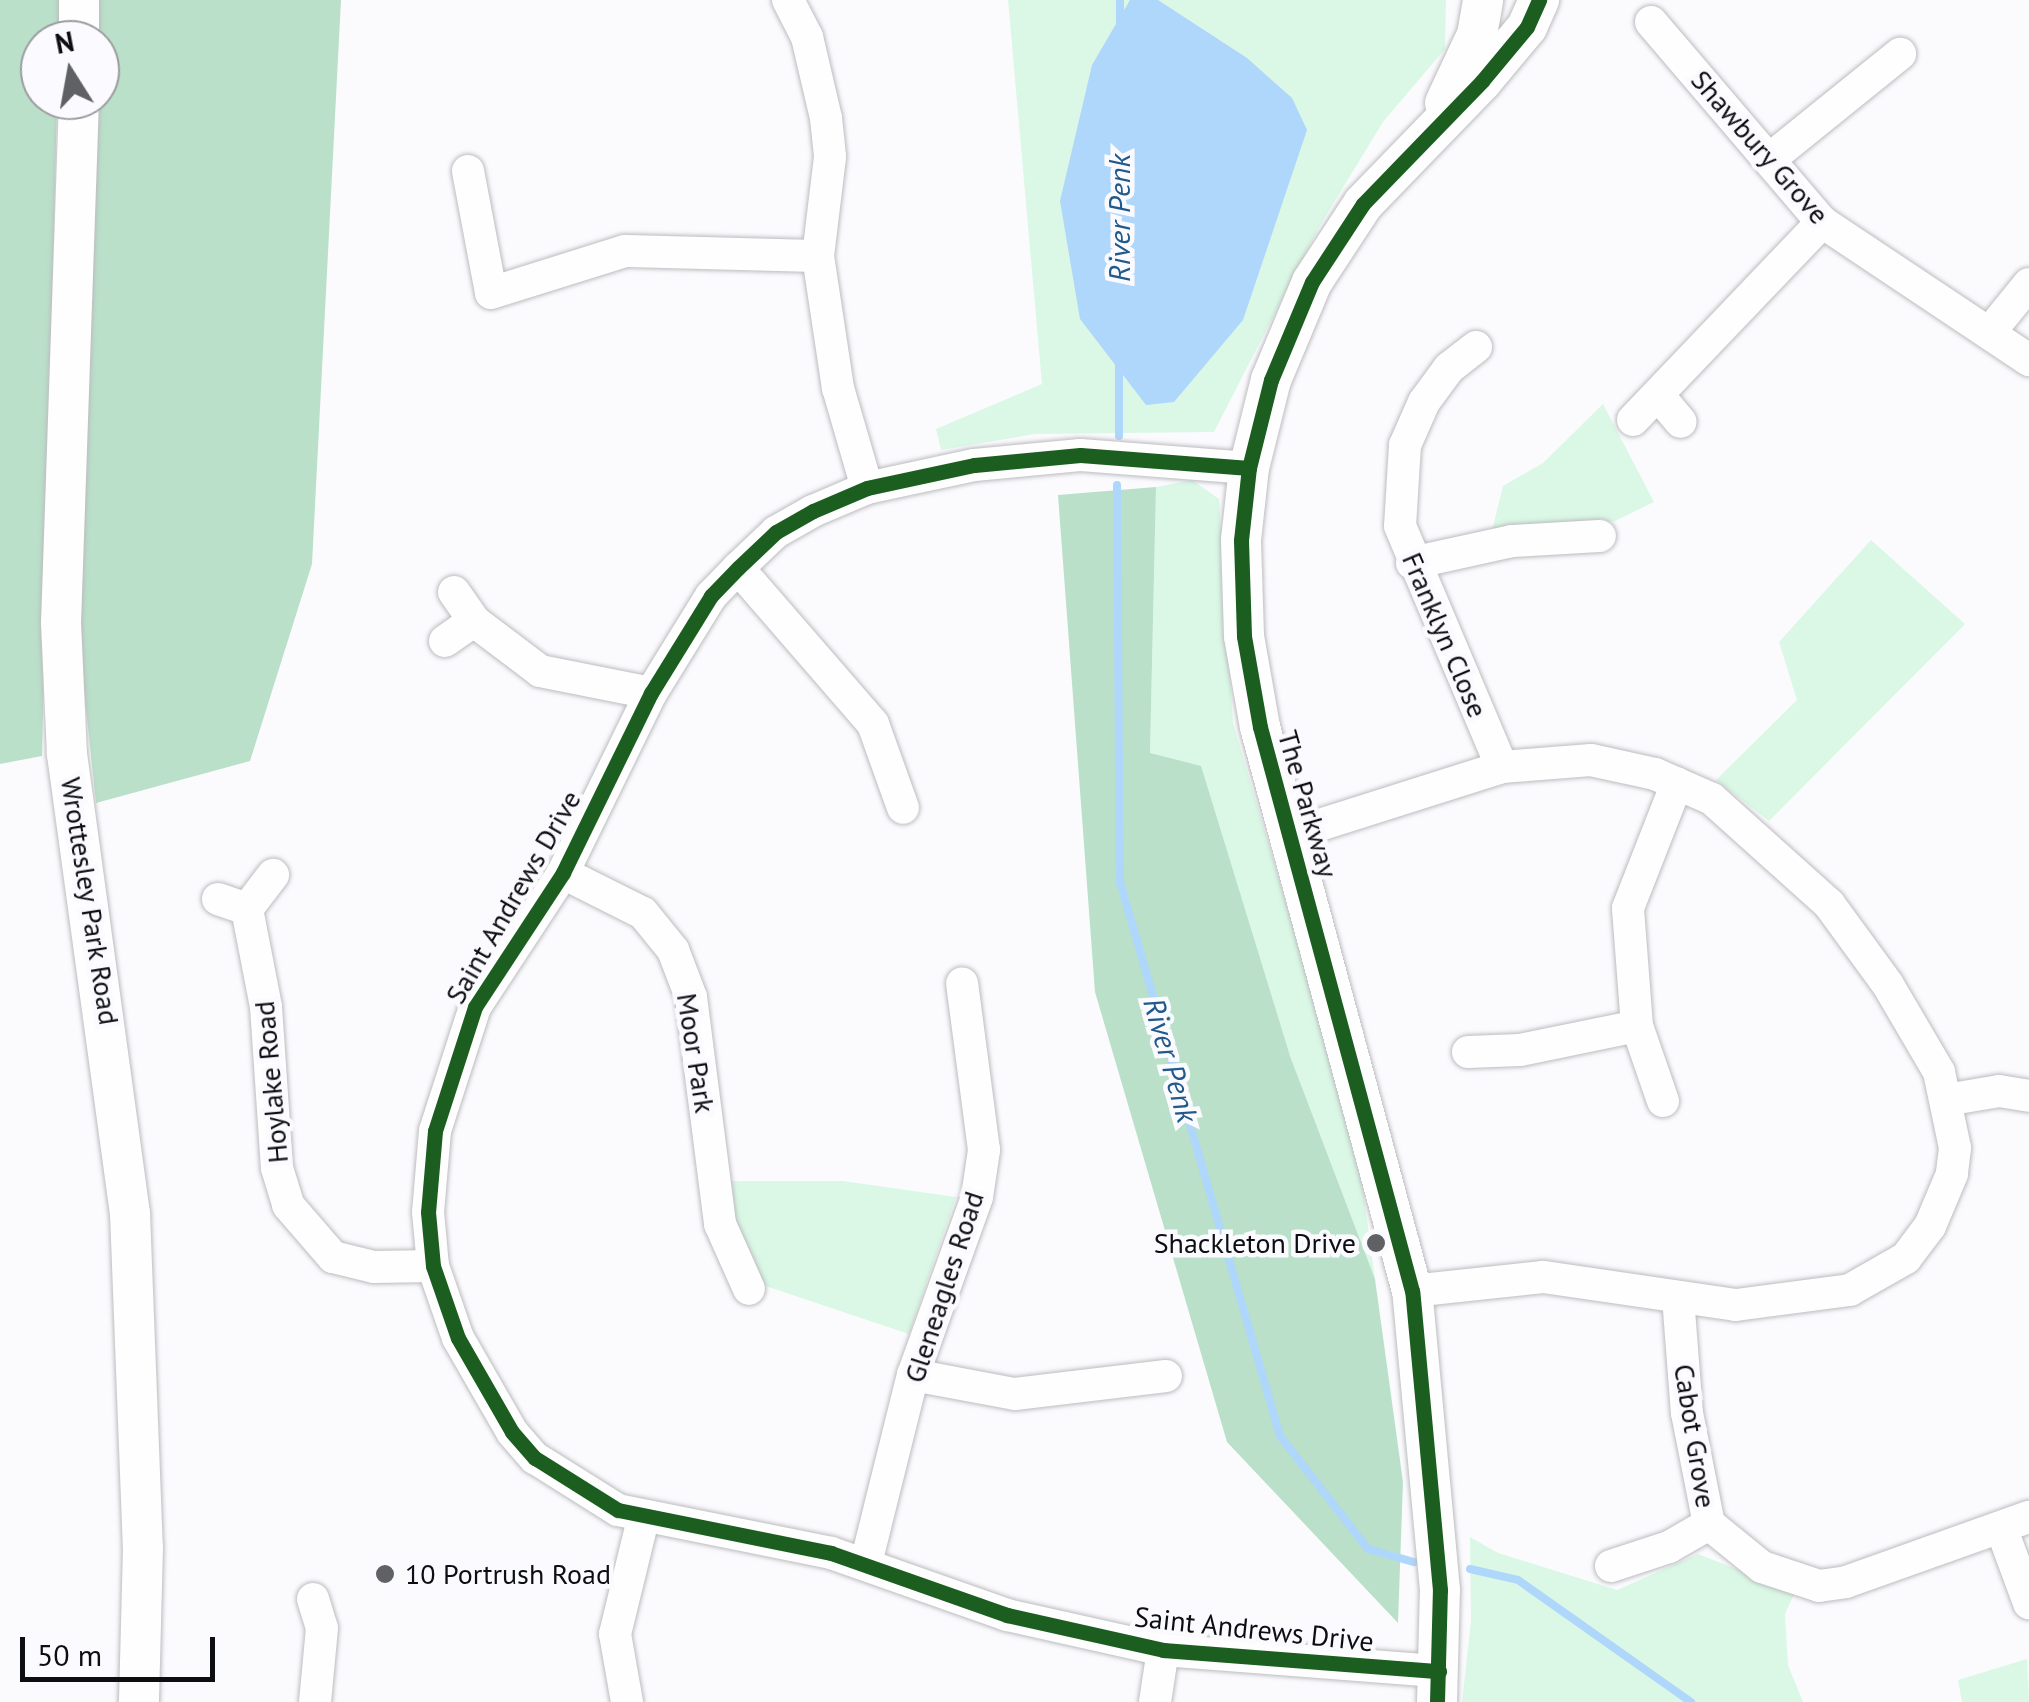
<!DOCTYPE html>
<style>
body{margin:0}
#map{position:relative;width:2029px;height:1702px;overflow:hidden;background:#fbfbfe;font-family:"PT Sans",sans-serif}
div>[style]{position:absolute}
.green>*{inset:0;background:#daf8e5}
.forest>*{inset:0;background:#bae0c9}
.water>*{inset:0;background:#afd6fb}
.stream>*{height:8px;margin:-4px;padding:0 4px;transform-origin:4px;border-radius:4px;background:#afd6fb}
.roads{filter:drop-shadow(0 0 2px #bcbcc0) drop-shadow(0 0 2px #bcbcc0)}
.minor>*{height:32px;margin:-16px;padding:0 16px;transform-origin:16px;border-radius:16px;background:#fefeff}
.tertiary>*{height:40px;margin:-20px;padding:0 20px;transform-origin:20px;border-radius:20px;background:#fefeff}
.cycleway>*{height:15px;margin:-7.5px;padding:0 7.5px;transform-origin:7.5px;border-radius:7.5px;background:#1b5e20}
.dots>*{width:28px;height:28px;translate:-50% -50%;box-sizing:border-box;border:5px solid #fafaff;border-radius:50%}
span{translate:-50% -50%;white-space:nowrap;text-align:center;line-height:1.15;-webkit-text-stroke:9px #fafaff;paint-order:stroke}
.street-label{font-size:28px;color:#0d0e11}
.poi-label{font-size:28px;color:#0d0e11}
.right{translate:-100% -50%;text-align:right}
.left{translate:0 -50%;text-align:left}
.water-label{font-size:30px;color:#20598a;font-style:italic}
.north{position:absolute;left:20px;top:20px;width:100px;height:100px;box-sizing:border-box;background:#fafaff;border:2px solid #9b9ca0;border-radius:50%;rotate:349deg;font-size:28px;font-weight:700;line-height:40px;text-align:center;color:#0d0e11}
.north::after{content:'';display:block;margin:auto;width:35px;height:45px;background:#606164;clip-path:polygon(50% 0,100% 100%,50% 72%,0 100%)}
.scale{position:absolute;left:20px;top:1637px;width:195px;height:45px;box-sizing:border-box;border:5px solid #0d0e11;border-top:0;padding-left:12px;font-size:30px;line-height:35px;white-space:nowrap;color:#0d0e11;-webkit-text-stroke:8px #fafaff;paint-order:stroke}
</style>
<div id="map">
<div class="green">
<i style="clip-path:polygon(1008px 0,1446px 0,1445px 49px,1383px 122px,1319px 227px,1214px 432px,1035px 434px,941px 450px,936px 429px,1042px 384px)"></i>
<i style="clip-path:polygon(1603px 404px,1654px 502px,1615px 521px,1491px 535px,1503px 486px,1543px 463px)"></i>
<i style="clip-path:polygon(1192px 480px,1219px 499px,1233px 723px,1357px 1145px,1375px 1279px,1290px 1056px,1150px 754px,1156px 487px)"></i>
<i style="clip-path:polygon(1871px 540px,1965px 624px,1769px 821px,1716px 780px,1797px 700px,1779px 642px)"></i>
<i style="clip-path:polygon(727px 1181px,843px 1181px,956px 1197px,909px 1334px,760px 1284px,732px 1231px)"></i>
<i style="clip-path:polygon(1470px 1537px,1498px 1553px,1617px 1590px,1698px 1554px,1795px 1592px,1785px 1614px,1788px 1665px,1803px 1702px,1462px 1702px,1471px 1621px)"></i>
<i style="clip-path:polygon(2027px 1659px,2029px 1702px,1962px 1702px,1958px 1680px)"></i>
</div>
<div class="forest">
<i style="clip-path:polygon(0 0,60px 0,59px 40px,40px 40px,40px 100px,57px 100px,42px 756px,0 764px)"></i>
<i style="clip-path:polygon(96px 0,341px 0,312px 564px,250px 761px,96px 803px,78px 633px,94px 100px,100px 100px)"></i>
<i style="clip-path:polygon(1156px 487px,1150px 753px,1201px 766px,1290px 1056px,1375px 1279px,1403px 1482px,1398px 1623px,1227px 1442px,1095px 992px,1058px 495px)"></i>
</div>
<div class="water">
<i style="clip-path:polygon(1130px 0,1158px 0,1247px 58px,1292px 98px,1307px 130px,1243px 320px,1174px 402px,1146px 405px,1080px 319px,1060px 201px,1092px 65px)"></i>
</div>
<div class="stream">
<i style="left:1120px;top:0;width:26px;rotate:90deg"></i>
<i style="left:1119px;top:436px;width:76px;rotate:-90deg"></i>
<i style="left:1117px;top:485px;width:397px;rotate:89.6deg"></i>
<i style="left:1120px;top:882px;width:577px;rotate:73.89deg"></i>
<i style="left:1280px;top:1436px;width:143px;rotate:52.1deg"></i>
<i style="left:1368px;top:1549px;width:48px;rotate:15.8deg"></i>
<i style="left:1470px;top:1569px;width:49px;rotate:12.9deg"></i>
<i style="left:1518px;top:1580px;width:212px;rotate:35.2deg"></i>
</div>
<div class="roads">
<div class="minor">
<i style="left:788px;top:0;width:42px;rotate:62.8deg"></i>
<i style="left:807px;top:37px;width:83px;rotate:76.8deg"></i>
<i style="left:826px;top:118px;width:39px;rotate:84deg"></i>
<i style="left:830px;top:157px;width:100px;rotate:96.9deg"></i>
<i style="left:818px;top:256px;width:134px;rotate:81.4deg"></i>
<i style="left:838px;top:388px;width:104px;rotate:73.8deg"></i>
<i style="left:1651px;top:22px;width:263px;rotate:49.5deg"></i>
<i style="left:1822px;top:222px;width:249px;rotate:33.7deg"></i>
<i style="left:1771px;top:158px;width:166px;rotate:-38.9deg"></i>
<i style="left:468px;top:171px;width:124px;rotate:79.3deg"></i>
<i style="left:491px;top:293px;width:140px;rotate:-17.4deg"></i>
<i style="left:625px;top:251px;width:193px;rotate:1.5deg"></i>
<i style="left:1989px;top:333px;width:63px;rotate:-50.8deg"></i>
<i style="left:1476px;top:347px;width:34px;rotate:142deg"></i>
<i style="left:1449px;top:368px;width:42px;rotate:126.3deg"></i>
<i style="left:1424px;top:402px;width:47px;rotate:113.8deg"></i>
<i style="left:1405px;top:445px;width:81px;rotate:93.5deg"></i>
<i style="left:1400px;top:526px;width:262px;rotate:67.1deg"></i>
<i style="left:1658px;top:395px;width:35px;rotate:50deg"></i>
<i style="left:1633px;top:420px;width:274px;rotate:-46.3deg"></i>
<i style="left:1249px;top:468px;width:169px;rotate:-175.6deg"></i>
<i style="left:1080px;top:455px;width:106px;rotate:174.6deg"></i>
<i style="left:974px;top:465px;width:109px;rotate:167.9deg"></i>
<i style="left:867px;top:488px;width:59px;rotate:156.9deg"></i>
<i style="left:813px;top:511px;width:43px;rotate:150.4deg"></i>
<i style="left:776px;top:532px;width:52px;rotate:136.5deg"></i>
<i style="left:738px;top:568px;width:39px;rotate:134deg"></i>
<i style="left:711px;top:596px;width:114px;rotate:121.7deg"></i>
<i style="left:651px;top:693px;width:200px;rotate:116.1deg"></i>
<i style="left:563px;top:873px;width:160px;rotate:123.3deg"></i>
<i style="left:475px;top:1007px;width:130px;rotate:107.9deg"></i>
<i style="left:435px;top:1131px;width:81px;rotate:94.9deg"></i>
<i style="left:428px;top:1212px;width:54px;rotate:84.7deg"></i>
<i style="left:433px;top:1266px;width:76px;rotate:70.9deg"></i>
<i style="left:458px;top:1338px;width:108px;rotate:60.1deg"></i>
<i style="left:512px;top:1432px;width:35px;rotate:49deg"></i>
<i style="left:535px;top:1458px;width:98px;rotate:32.1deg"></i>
<i style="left:618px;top:1510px;width:217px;rotate:11.4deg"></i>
<i style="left:831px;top:1553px;width:187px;rotate:19.4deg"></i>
<i style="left:1007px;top:1615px;width:160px;rotate:12.6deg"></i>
<i style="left:1163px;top:1650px;width:277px;rotate:4.4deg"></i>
<i style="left:1412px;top:563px;width:102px;rotate:-12.4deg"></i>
<i style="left:1512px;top:541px;width:88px;rotate:-3.3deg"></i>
<i style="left:738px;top:568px;width:206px;rotate:49.1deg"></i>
<i style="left:873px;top:724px;width:89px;rotate:70.3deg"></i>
<i style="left:454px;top:592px;width:35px;rotate:55deg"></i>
<i style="left:474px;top:621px;width:83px;rotate:37.1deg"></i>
<i style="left:540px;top:671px;width:113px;rotate:11.2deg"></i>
<i style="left:445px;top:641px;width:35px;rotate:-35deg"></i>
<i style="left:1288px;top:835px;width:225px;rotate:-17.6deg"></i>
<i style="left:1502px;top:767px;width:89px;rotate:-4.5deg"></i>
<i style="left:1591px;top:760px;width:66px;rotate:12.3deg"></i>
<i style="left:1655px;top:774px;width:62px;rotate:23.7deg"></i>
<i style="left:1712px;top:799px;width:157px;rotate:41.9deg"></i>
<i style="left:1829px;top:904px;width:100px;rotate:53.9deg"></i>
<i style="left:1888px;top:985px;width:101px;rotate:59.6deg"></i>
<i style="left:1939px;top:1072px;width:78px;rotate:78.1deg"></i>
<i style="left:1955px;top:1148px;width:26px;rotate:97deg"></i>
<i style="left:1952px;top:1174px;width:56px;rotate:112.9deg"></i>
<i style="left:1930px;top:1226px;width:40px;rotate:127deg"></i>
<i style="left:1906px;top:1258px;width:64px;rotate:150.3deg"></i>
<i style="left:1850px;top:1290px;width:115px;rotate:172.5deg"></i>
<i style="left:1736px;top:1305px;width:195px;rotate:-171.7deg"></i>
<i style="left:1543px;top:1277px;width:132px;rotate:173.9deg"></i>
<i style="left:563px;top:873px;width:89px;rotate:26.6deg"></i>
<i style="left:643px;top:913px;width:48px;rotate:51deg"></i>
<i style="left:673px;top:950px;width:50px;rotate:69deg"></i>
<i style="left:691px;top:997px;width:229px;rotate:82.7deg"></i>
<i style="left:720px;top:1224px;width:71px;rotate:66deg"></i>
<i style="left:218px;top:899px;width:31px;rotate:19deg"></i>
<i style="left:247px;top:909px;width:43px;rotate:-52.6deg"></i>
<i style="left:247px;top:909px;width:100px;rotate:79deg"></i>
<i style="left:266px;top:1007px;width:161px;rotate:86.1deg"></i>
<i style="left:277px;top:1168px;width:39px;rotate:73deg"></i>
<i style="left:288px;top:1205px;width:69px;rotate:49.1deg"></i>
<i style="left:333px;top:1257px;width:42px;rotate:13.7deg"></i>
<i style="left:374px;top:1267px;width:59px;rotate:-1deg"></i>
<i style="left:1468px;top:1052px;width:52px;rotate:-2.2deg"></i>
<i style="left:1520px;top:1050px;width:119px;rotate:-11.6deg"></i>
<i style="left:1946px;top:1100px;width:54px;rotate:-9.6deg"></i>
<i style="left:1999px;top:1091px;width:30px;rotate:9deg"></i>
<i style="left:1663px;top:1101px;width:79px;rotate:-109.1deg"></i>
<i style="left:1637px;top:1026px;width:118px;rotate:-94.4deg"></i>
<i style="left:1628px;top:908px;width:134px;rotate:-68.6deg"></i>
<i style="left:1678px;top:1297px;width:116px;rotate:85.6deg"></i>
<i style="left:1687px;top:1413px;width:113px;rotate:78.8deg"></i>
<i style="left:1709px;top:1524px;width:68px;rotate:39.1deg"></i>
<i style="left:1762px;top:1567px;width:60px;rotate:18.4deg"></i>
<i style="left:1819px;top:1586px;width:27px;rotate:-8deg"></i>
<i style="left:1846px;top:1582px;width:194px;rotate:-19.6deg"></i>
<i style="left:913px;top:1375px;width:104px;rotate:10.6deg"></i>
<i style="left:1015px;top:1394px;width:152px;rotate:-6.8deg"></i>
<i style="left:2002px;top:1530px;width:78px;rotate:69.7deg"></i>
<i style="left:866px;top:1563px;width:194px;rotate:-76deg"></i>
<i style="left:913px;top:1375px;width:189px;rotate:-70.2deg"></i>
<i style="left:977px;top:1197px;width:48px;rotate:-81.5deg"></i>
<i style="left:984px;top:1150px;width:168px;rotate:-97.5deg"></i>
<i style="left:1611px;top:1566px;width:61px;rotate:-18.1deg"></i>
<i style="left:1669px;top:1547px;width:46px;rotate:-29.9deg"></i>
<i style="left:313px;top:1599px;width:30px;rotate:73deg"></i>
<i style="left:322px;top:1628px;width:74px;rotate:95.4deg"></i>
<i style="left:627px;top:1702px;width:69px;rotate:-100deg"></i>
<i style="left:615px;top:1634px;width:118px;rotate:-76.3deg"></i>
<i style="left:1155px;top:1702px;width:53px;rotate:-81.3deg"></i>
</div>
<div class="tertiary">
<i style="left:79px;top:40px;width:40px;rotate:-90deg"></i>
<i style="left:79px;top:100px;width:523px;rotate:91.97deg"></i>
<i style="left:61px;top:623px;width:131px;rotate:87.4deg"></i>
<i style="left:67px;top:754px;width:463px;rotate:82.2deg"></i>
<i style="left:130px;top:1213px;width:334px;rotate:87.8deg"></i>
<i style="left:143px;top:1547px;width:155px;rotate:91.5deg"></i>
<i style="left:1445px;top:103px;width:75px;rotate:-64.8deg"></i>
<i style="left:1477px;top:35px;width:36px;rotate:-80deg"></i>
<i style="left:1437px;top:1702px;width:112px;rotate:-88.5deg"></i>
<i style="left:1440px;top:1590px;width:300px;rotate:-95.3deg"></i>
<i style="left:1412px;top:1291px;width:584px;rotate:-105.08deg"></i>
<i style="left:1260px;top:727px;width:92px;rotate:-100deg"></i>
<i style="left:1244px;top:636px;width:96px;rotate:-91.8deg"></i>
<i style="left:1241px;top:540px;width:72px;rotate:-83.7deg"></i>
<i style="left:1249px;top:468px;width:91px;rotate:-76deg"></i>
<i style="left:1271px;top:380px;width:106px;rotate:-67.3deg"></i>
<i style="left:1312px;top:282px;width:93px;rotate:-56.8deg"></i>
<i style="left:1363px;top:204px;width:171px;rotate:-45.9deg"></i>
<i style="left:1482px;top:81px;width:70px;rotate:-50.2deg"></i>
<i style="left:1527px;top:27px;width:30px;rotate:-66deg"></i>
</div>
</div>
<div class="cycleway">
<i style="left:1249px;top:468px;width:169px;rotate:-175.6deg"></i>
<i style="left:1080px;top:455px;width:106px;rotate:174.6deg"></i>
<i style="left:974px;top:465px;width:109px;rotate:167.9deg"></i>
<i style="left:867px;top:488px;width:59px;rotate:156.9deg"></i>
<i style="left:813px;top:511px;width:43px;rotate:150.4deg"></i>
<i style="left:776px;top:532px;width:52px;rotate:136.5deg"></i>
<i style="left:738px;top:568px;width:39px;rotate:134deg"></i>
<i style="left:711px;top:596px;width:114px;rotate:121.7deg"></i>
<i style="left:651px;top:693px;width:200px;rotate:116.1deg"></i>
<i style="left:563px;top:873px;width:160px;rotate:123.3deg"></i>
<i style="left:475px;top:1007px;width:130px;rotate:107.9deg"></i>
<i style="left:435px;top:1131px;width:81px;rotate:94.9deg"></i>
<i style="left:428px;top:1212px;width:54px;rotate:84.7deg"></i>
<i style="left:433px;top:1266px;width:76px;rotate:70.9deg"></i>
<i style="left:458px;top:1338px;width:108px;rotate:60.1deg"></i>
<i style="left:512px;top:1432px;width:35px;rotate:49deg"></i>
<i style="left:535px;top:1458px;width:98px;rotate:32.1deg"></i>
<i style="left:618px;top:1510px;width:217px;rotate:11.4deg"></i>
<i style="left:831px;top:1553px;width:187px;rotate:19.4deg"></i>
<i style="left:1007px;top:1615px;width:160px;rotate:12.6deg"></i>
<i style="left:1163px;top:1650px;width:277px;rotate:4.4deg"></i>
<i style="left:1437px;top:1702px;width:112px;rotate:-88.5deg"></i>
<i style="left:1440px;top:1590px;width:300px;rotate:-95.3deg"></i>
<i style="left:1412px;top:1291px;width:584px;rotate:-105.08deg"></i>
<i style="left:1260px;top:727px;width:92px;rotate:-100deg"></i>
<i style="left:1244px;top:636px;width:96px;rotate:-91.8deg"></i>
<i style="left:1241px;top:540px;width:72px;rotate:-83.7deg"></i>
<i style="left:1249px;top:468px;width:91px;rotate:-76deg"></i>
<i style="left:1271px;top:380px;width:106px;rotate:-67.3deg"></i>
<i style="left:1312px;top:282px;width:93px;rotate:-56.8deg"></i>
<i style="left:1363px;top:204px;width:171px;rotate:-45.9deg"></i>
<i style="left:1482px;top:81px;width:70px;rotate:-50.2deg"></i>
<i style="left:1527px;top:27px;width:30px;rotate:-66deg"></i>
</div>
<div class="dots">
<i style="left:1376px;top:1243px;background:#606164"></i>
<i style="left:385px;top:1574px;background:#606164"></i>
</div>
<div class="street-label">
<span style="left:1760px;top:147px;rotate:49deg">Shawbury Grove</span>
<span style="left:1445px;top:635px;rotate:67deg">Franklyn Close</span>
<span style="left:1308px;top:804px;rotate:74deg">The Parkway</span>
<span style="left:513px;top:897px;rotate:-60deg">Saint Andrews Drive</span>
<span style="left:90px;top:901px;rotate:81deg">Wrottesley Park Road</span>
<span style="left:696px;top:1053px;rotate:81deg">Moor Park</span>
<span style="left:271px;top:1082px;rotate:-95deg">Hoylake Road</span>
<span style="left:944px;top:1287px;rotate:-72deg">Gleneagles Road</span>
<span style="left:1695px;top:1436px;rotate:81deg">Cabot Grove</span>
<span style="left:1254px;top:1629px;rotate:6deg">Saint Andrews Drive</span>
</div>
<div class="poi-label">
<span class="right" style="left:1356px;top:1243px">Shackleton Drive</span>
<span class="left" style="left:405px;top:1574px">10 Portrush Road</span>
</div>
<div class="water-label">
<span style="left:1119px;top:218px;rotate:-90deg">River Penk</span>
<span style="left:1171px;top:1060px;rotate:74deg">River Penk</span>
</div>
<div class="north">N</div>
<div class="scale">50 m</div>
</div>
